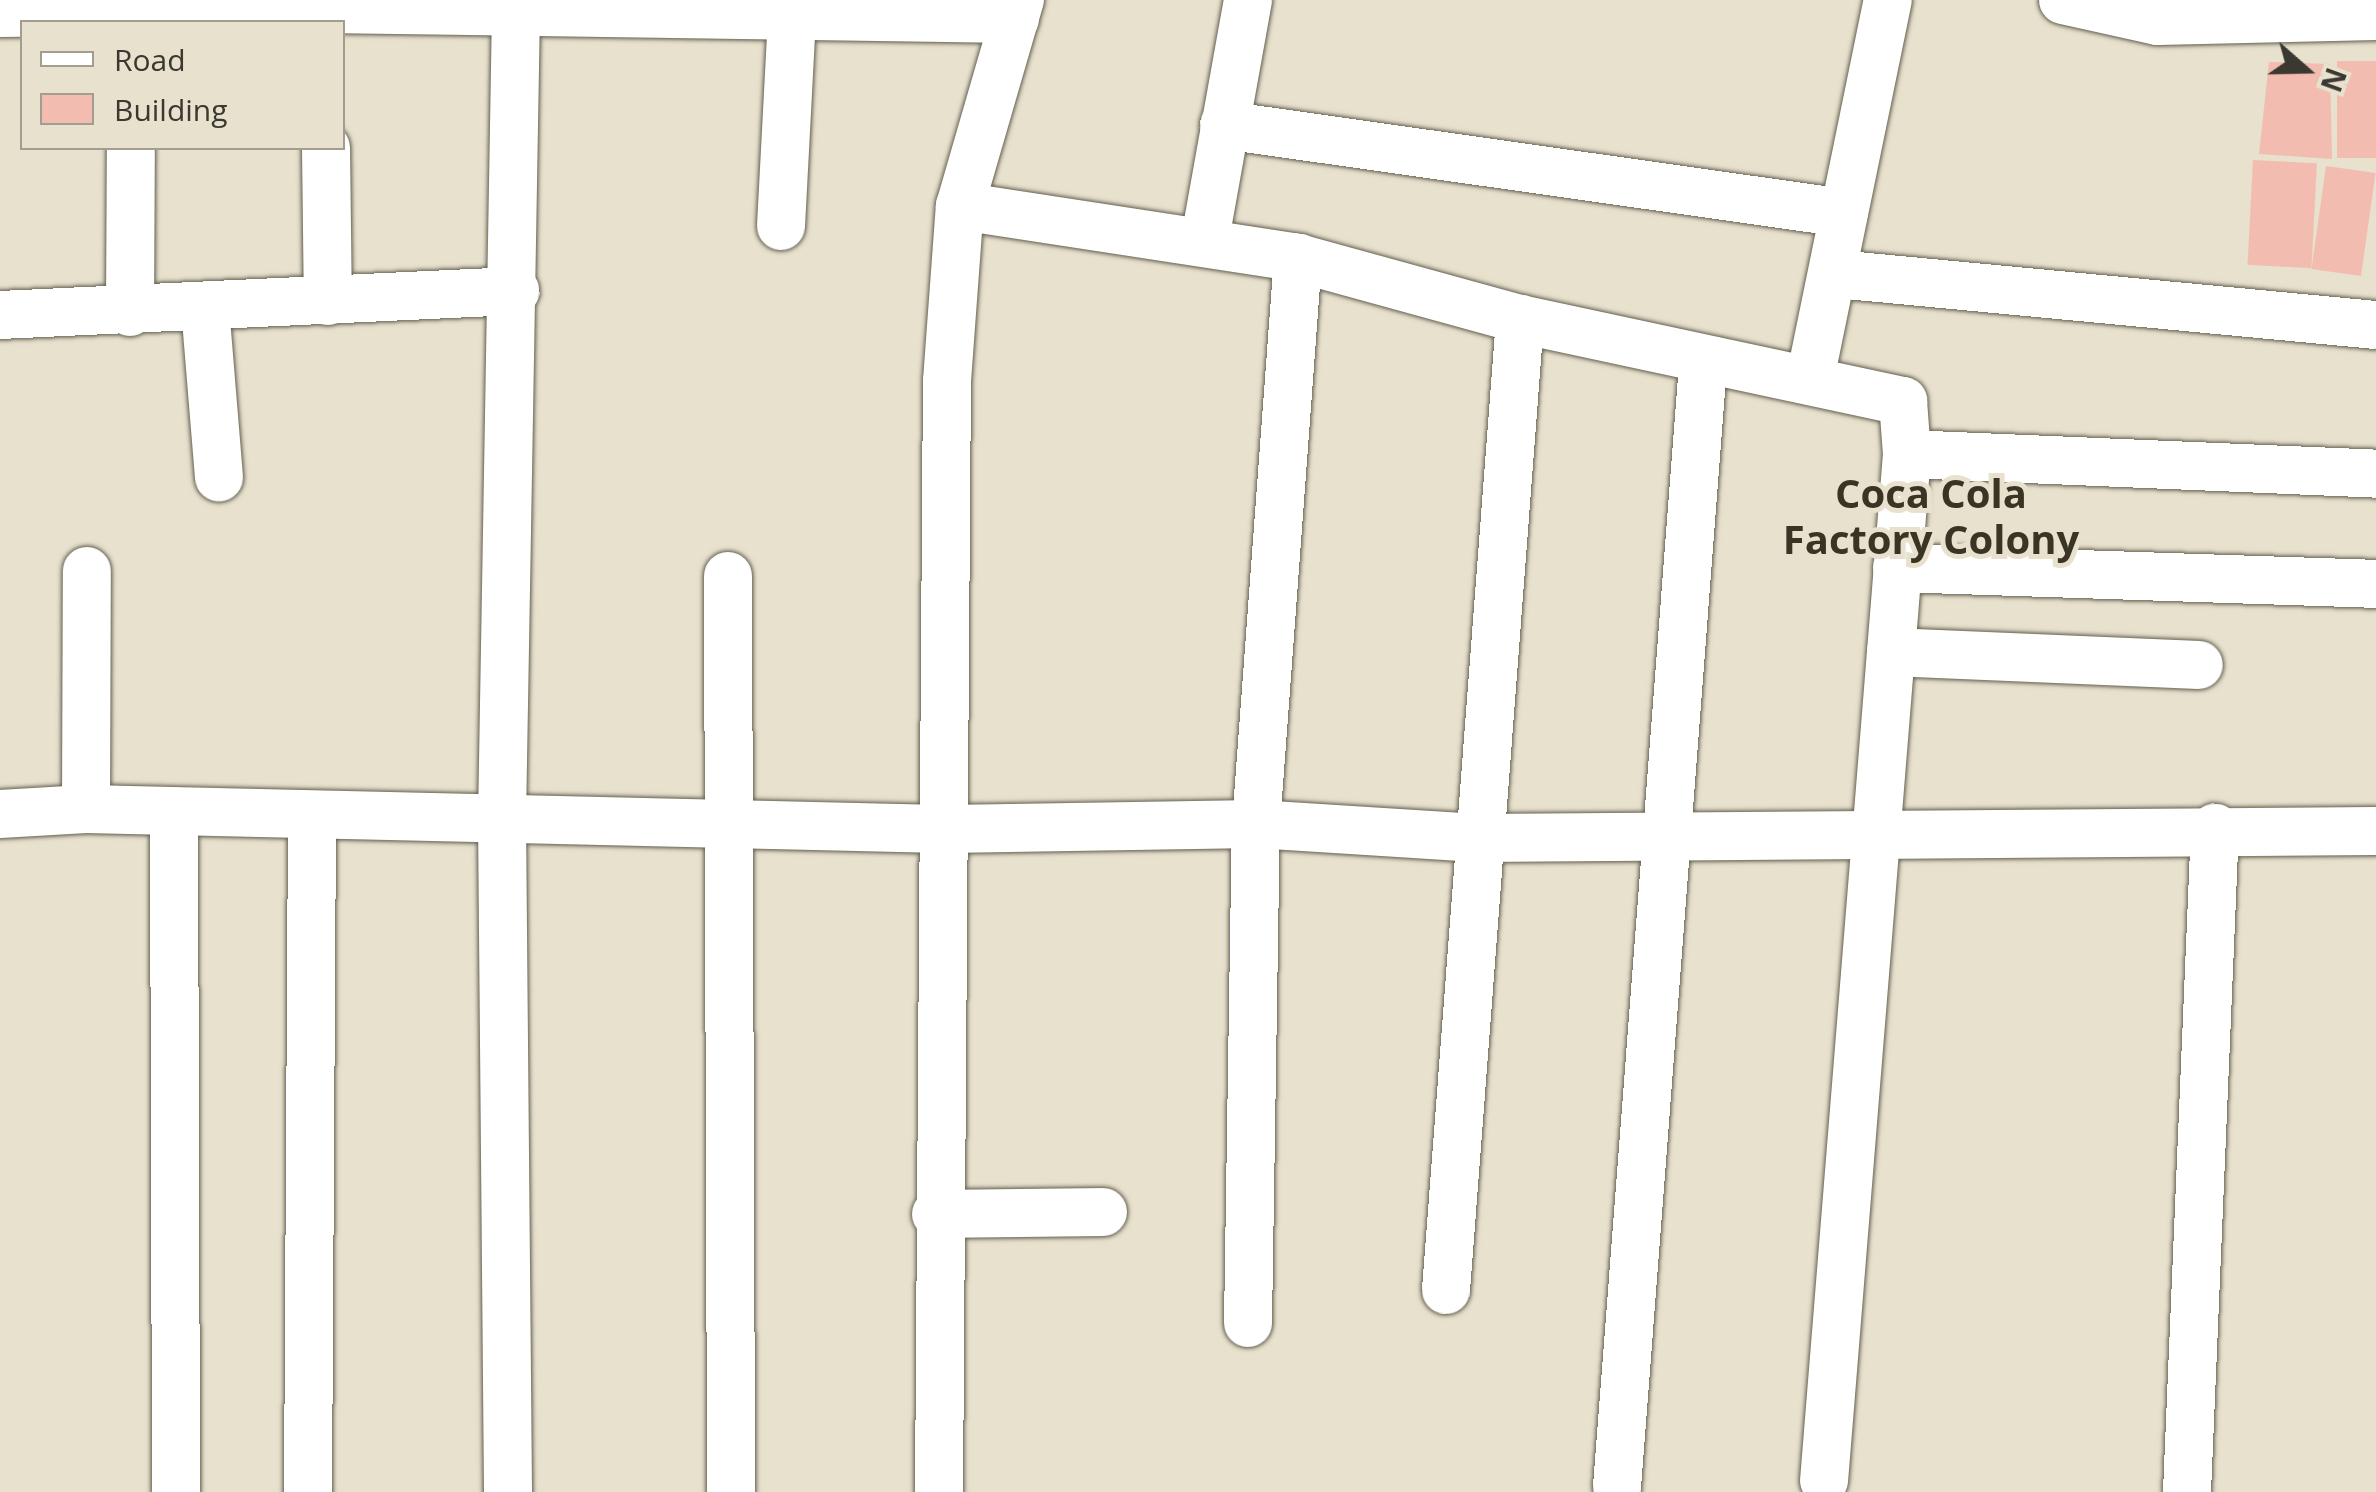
<!DOCTYPE html>
<style>
body{margin:0}
#map{position:relative;width:2376px;height:1492px;overflow:hidden;background:#e7e1ce;font-family:"Open Sans",sans-serif}
div>[style]{position:absolute}
.building>*{inset:0;background:#f3bcb1;transform-origin:0 0}
.roads{filter:drop-shadow(0 0 2px #645f4e) drop-shadow(0 0 2px #645f4e)}
.minor>*{height:48px;margin:-24px;padding:0 24px;transform-origin:24px;border-radius:24px;background:#fff}
span{translate:-50% -50%;white-space:nowrap;text-align:center;line-height:1.15;-webkit-text-stroke:10px #e7e1ce;paint-order:stroke}
.district-label{font-size:40px;color:#3a3425;font-weight:700}
.legend{position:absolute;left:20px;top:20px;width:325px;height:130px;box-sizing:border-box;background:#e7e1ce;border:2px solid #a29d8f;margin:0;padding:12px 18px;list-style:none;font-size:30px;color:#3a3830}
.legend li{display:flex;align-items:center;gap:20px;height:50px}
.legend b{width:50px;border:2px solid #a29d8f}
.north{position:absolute;left:2256px;top:20px;width:100px;height:100px;-webkit-text-stroke:8px #e7e1ce;paint-order:stroke;rotate:110deg;font-size:28px;font-weight:700;line-height:40px;text-align:center;color:#3a3830}
.north::after{content:'';display:block;margin:auto;width:35px;height:45px;background:#3a3830;clip-path:polygon(50% 0,100% 100%,50% 72%,0 100%)}
</style>
<div id="map">
<div class="building">
<i style="left:2376px;top:61px;width:97px;height:39px;rotate:90deg"></i>
<i style="clip-path:polygon(2269px 62px,2330px 64px,2332px 159px,2259px 154px)"></i>
<i style="left:2253px;top:160px;width:64px;height:105px;rotate:3deg"></i>
<i style="left:2326px;top:166px;width:50px;height:104px;rotate:8deg"></i>
</div>
<div class="roads">
<div class="minor">
<i style="left:2063px;top:0;width:97px;rotate:12.5deg"></i>
<i style="left:2158px;top:21px;width:218px;rotate:-1.3deg"></i>
<i style="left:0;top:13px;width:324px;rotate:-0.7deg"></i>
<i style="left:324px;top:9px;width:691px;rotate:0.83deg"></i>
<i style="left:1224px;top:125px;width:626px;rotate:8.08deg"></i>
<i style="left:326px;top:148px;width:153px;rotate:89.3deg"></i>
<i style="left:960px;top:206px;width:342px;rotate:8.7deg"></i>
<i style="left:1298px;top:258px;width:230px;rotate:15.4deg"></i>
<i style="left:1520px;top:319px;width:392px;rotate:12.1deg"></i>
<i style="left:1903px;top:401px;width:53px;rotate:85.7deg"></i>
<i style="left:1907px;top:454px;width:1030px;rotate:94.62deg"></i>
<i style="left:781px;top:226px;width:226px;rotate:-87deg"></i>
<i style="left:1205px;top:239px;width:243px;rotate:-79.8deg"></i>
<i style="left:1836px;top:274px;width:542px;rotate:5.4deg"></i>
<i style="left:205px;top:307px;width:171px;rotate:85.3deg"></i>
<i style="left:130px;top:312px;width:164px;rotate:-89.7deg"></i>
<i style="left:0;top:315px;width:516px;rotate:-2.67deg"></i>
<i style="left:1810px;top:379px;width:387px;rotate:-78.4deg"></i>
<i style="left:1907px;top:454px;width:469px;rotate:2.4deg"></i>
<i style="left:1897px;top:568px;width:479px;rotate:1.9deg"></i>
<i style="left:728px;top:576px;width:916px;rotate:89.81deg"></i>
<i style="left:1891px;top:652px;width:308px;rotate:2.4deg"></i>
<i style="left:86px;top:809px;width:238px;rotate:-89.8deg"></i>
<i style="left:0;top:814px;width:86px;rotate:-3.3deg"></i>
<i style="left:86px;top:809px;width:856px;rotate:1.34deg"></i>
<i style="left:942px;top:829px;width:314px;rotate:-0.9deg"></i>
<i style="left:1256px;top:824px;width:222px;rotate:3.6deg"></i>
<i style="left:1478px;top:838px;width:898px;rotate:-0.45deg"></i>
<i style="left:174px;top:815px;width:677px;rotate:89.83deg"></i>
<i style="left:936px;top:1214px;width:167px;rotate:-0.7deg"></i>
<i style="left:1446px;top:1290px;width:974px;rotate:-85.64deg"></i>
<i style="left:1248px;top:1323px;width:499px;rotate:-89.1deg"></i>
<i style="left:1256px;top:824px;width:568px;rotate:-85.76deg"></i>
<i style="left:1617px;top:1487px;width:1127px;rotate:-85.62deg"></i>
<i style="left:308px;top:1492px;width:674px;rotate:-89.66deg"></i>
<i style="left:508px;top:1492px;width:672px;rotate:-90.51deg"></i>
<i style="left:502px;top:820px;width:808px;rotate:-89.01deg"></i>
<i style="left:939px;top:1492px;width:1111px;rotate:-89.59deg"></i>
<i style="left:947px;top:381px;width:175px;rotate:-85.8deg"></i>
<i style="left:960px;top:206px;width:215px;rotate:-73.8deg"></i>
<i style="left:2187px;top:1492px;width:665px;rotate:-87.59deg"></i>
</div>
</div>
<div class="district-label">
<span style="left:1931px;top:516px">Coca Cola<br>Factory Colony</span>
</div>
<ul class="legend">
<li><b style="height:12px;background:#fff"></b>Road</li>
<li><b style="height:28px;background:#f3bcb1"></b>Building</li>
</ul>
<div class="north">N</div>
</div>
